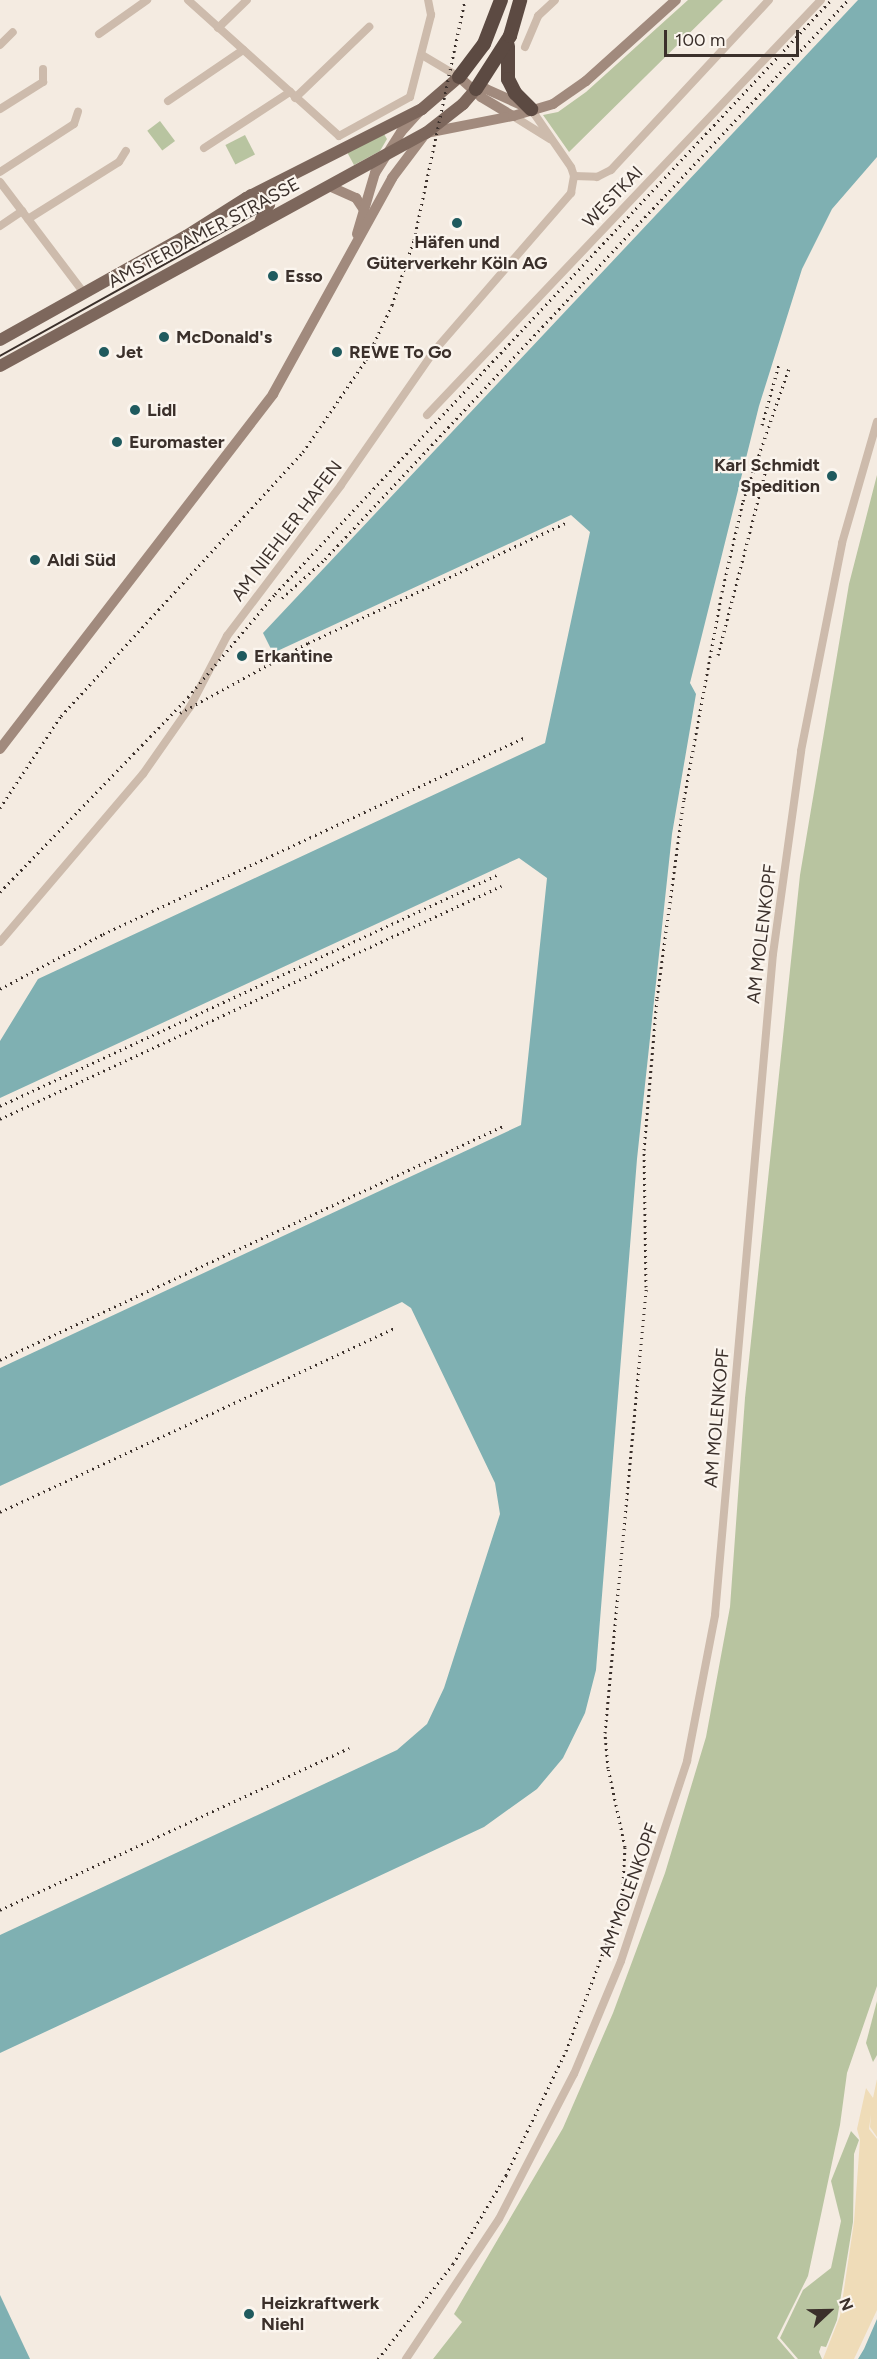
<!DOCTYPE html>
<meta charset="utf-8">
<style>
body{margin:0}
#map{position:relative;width:877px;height:2359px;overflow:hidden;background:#f4ebe1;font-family:Figtree,sans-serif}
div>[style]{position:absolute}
.green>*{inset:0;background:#b8c4a0;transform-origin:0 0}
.sand>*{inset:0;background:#efdcb8}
.water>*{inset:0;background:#7fb0b2}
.street>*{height:8px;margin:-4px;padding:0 4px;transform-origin:4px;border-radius:4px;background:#cdbbac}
.secondary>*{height:10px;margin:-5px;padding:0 5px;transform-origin:5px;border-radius:5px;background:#a18a7d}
.primary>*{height:12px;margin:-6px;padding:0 6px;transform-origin:6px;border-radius:6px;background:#7d675c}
.highway>*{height:14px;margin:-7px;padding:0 7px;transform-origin:7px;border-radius:7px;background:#5c4a42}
.tram>*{height:1.5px;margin:-0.75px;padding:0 0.75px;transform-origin:0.75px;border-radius:0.75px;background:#3b302b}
.rail>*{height:3px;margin-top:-1.5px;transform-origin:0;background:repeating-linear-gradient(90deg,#3b302b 0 1.5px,transparent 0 6px)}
.dots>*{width:16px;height:16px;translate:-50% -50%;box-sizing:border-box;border:3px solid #fbf5ee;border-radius:50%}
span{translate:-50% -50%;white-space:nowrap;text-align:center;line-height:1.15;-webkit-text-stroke:4.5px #fbf5ee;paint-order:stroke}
.street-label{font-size:18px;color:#3b302b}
.poi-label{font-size:18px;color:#3b302b;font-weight:700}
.left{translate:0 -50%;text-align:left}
.right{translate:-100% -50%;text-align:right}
.north{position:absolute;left:799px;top:2281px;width:60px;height:60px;-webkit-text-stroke:4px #fbf5ee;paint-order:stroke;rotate:68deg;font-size:16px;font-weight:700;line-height:24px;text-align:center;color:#3b302b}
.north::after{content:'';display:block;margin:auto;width:21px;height:27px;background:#3b302b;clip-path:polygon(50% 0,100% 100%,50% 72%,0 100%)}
.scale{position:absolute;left:664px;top:30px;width:135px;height:27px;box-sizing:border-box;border:3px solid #3b302b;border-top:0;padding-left:8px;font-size:18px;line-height:21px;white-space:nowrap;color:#3b302b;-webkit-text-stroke:4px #fbf5ee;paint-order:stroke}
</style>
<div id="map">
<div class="green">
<i style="clip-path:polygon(688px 0,723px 0,569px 152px,543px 115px,558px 112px,586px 92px)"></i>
<i style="left:160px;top:121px;width:25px;height:16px;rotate:53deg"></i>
<i style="clip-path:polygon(384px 134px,387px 139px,380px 151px,354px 165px,347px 152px)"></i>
<i style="left:245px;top:135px;width:22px;height:22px;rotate:63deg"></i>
<i style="clip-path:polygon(877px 475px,877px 1986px,847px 2073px,840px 2125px,808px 2276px,777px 2338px,795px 2359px,433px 2359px,462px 2322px,454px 2314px,563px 2128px,613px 2013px,665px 1873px,706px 1737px,730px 1607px,745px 1398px,800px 875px,849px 584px)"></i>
<i style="clip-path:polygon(877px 2001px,877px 2055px,873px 2062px,866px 2043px)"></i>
<i style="clip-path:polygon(851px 2131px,859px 2140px,854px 2154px,853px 2222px,837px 2320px,826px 2347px,821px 2346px,819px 2352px,822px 2359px,798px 2359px,780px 2338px,803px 2290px,831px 2268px,841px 2221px,831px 2181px)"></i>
</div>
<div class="sand">
<i style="clip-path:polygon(877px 2079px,877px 2137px,870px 2127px,871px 2114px,869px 2129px,877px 2139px,877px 2310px,854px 2359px,823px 2359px,840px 2316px,854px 2222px,860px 2140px,857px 2129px,866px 2088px,873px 2098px)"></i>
</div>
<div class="water">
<i style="clip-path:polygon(858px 0,877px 0,877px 157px,832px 209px,802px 269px,759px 406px,690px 683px,696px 694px,672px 834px,637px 1159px,596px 1670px,585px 1713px,563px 1758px,537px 1789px,484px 1827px,0 2053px,0 1935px,397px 1750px,427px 1724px,444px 1688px,500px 1514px,495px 1483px,411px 1308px,402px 1302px,0 1486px,0 1368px,521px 1125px,547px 878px,519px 858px,0 1098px,0 1041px,38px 979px,545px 743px,590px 532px,571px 515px,273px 653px,263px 633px)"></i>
<i style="clip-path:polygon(0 2295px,30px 2359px,0 2359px)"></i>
<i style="clip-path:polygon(877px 2319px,877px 2359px,858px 2359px,864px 2349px)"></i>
</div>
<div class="street">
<i style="left:188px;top:0;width:203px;rotate:42deg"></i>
<i style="left:339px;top:136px;width:81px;rotate:-28.8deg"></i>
<i style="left:410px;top:97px;width:85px;rotate:-75.6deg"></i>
<i style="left:431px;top:15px;width:15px;rotate:-101deg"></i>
<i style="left:218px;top:28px;width:40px;rotate:-44deg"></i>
<i style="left:99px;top:34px;width:59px;rotate:-35.3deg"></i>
<i style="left:0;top:45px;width:18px;rotate:-45deg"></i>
<i style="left:525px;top:47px;width:34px;rotate:-67deg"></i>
<i style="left:538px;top:16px;width:23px;rotate:-43deg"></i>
<i style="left:422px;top:55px;width:43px;rotate:30.7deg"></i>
<i style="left:295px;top:98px;width:103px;rotate:-43.8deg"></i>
<i style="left:168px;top:101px;width:91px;rotate:-34.2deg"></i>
<i style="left:0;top:109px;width:51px;rotate:-32.1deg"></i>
<i style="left:43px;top:82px;width:13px;rotate:-90deg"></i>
<i style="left:513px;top:116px;width:44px;rotate:31.9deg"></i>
<i style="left:204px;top:148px;width:103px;rotate:-33.1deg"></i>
<i style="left:0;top:172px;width:88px;rotate:-33deg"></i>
<i style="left:74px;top:124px;width:13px;rotate:-72deg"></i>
<i style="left:574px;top:176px;width:23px;rotate:2deg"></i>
<i style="left:597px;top:177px;width:16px;rotate:-27deg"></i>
<i style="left:611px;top:170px;width:232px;rotate:-47.1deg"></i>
<i style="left:0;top:182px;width:139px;rotate:52.9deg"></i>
<i style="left:28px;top:219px;width:107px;rotate:-32.1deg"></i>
<i style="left:119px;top:162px;width:13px;rotate:-58deg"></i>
<i style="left:0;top:226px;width:27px;rotate:-34deg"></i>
<i style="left:427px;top:415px;width:572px;rotate:-46.49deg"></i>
<i style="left:0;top:942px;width:221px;rotate:-49.6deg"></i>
<i style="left:143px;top:774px;width:82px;rotate:-55deg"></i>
<i style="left:190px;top:707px;width:80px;rotate:-62.5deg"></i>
<i style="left:227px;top:636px;width:189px;rotate:-52.9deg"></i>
<i style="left:341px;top:485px;width:165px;rotate:-55.2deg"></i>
<i style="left:435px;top:350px;width:208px;rotate:-49.1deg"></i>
<i style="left:571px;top:193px;width:17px;rotate:-80deg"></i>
<i style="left:574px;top:176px;width:9px;rotate:-108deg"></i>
<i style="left:571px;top:167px;width:70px;rotate:-124.6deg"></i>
<i style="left:406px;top:2359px;width:168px;rotate:-56.4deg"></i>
<i style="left:499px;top:2219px;width:163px;rotate:-62.7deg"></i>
<i style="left:574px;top:2074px;width:122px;rotate:-67.4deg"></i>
<i style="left:621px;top:1961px;width:211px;rotate:-71.7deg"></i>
<i style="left:687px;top:1761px;width:149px;rotate:-79.1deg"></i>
<i style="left:715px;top:1615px;width:664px;rotate:-84.99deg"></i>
<i style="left:773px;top:954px;width:205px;rotate:-82.1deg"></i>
<i style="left:801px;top:751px;width:212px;rotate:-78.8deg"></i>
<i style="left:842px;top:543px;width:126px;rotate:-73.9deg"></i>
</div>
<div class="secondary">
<i style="left:459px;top:77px;width:30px;rotate:42deg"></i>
<i style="left:481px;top:97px;width:37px;rotate:31deg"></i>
<i style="left:476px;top:89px;width:10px"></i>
<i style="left:486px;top:89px;width:46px;rotate:24.3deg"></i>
<i style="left:329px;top:186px;width:30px;rotate:24deg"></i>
<i style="left:356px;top:198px;width:14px;rotate:56deg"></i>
<i style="left:357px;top:234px;width:64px;rotate:-73.6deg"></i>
<i style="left:375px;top:173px;width:49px;rotate:-57.6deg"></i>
<i style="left:401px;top:132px;width:28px;rotate:-48deg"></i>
<i style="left:0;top:749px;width:448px;rotate:-52.4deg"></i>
<i style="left:273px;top:394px;width:247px;rotate:-61.1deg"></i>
<i style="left:392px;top:178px;width:56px;rotate:-52.9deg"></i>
<i style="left:426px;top:133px;width:89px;rotate:-11.1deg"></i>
<i style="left:513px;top:116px;width:42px;rotate:-16.7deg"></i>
<i style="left:553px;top:104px;width:40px;rotate:-34.9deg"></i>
<i style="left:586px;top:81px;width:121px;rotate:-42deg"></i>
</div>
<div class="primary">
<i style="left:251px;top:195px;width:9px"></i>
<i style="left:260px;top:195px;width:13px;rotate:45deg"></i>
<i style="left:269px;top:204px;width:18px;rotate:117deg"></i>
<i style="left:0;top:340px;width:213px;rotate:-29.2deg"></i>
<i style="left:186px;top:236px;width:71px;rotate:-32.3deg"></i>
<i style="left:246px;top:198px;width:197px;rotate:-26.8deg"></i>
<i style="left:422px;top:109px;width:49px;rotate:-40.9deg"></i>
<i style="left:0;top:366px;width:486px;rotate:-28.7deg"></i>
<i style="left:426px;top:133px;width:47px;rotate:-38.1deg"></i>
<i style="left:463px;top:104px;width:20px;rotate:-49deg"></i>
</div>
<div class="highway">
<i style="left:508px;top:46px;width:33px;rotate:90deg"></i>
<i style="left:508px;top:79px;width:16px;rotate:63deg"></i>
<i style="left:515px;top:93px;width:23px;rotate:45deg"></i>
<i style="left:459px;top:77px;width:41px;rotate:-52.9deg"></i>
<i style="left:484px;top:44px;width:47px;rotate:-68.9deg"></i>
<i style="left:476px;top:89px;width:63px;rotate:-57.3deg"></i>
<i style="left:510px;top:36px;width:37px;rotate:-74deg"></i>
</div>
<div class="tram">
<i style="left:0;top:356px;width:298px;rotate:-29.1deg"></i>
</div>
<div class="rail">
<i style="left:762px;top:425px;width:63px;rotate:-74.4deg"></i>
<i style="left:282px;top:598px;width:58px;rotate:-42.2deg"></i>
<i style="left:325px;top:559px;width:766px;rotate:-46.91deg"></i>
<i style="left:718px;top:655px;width:195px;rotate:-75.5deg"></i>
<i style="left:180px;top:713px;width:146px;rotate:-28.7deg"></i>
<i style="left:308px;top:643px;width:286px;rotate:-25deg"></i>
<i style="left:0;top:808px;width:110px;rotate:-56.5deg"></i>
<i style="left:61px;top:716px;width:358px;rotate:-47.5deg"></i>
<i style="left:303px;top:452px;width:112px;rotate:-55.6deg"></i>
<i style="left:366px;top:360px;width:61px;rotate:-64.7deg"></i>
<i style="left:392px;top:305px;width:69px;rotate:-71.3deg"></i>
<i style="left:414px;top:240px;width:245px;rotate:-78deg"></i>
<i style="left:0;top:892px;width:271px;rotate:-46deg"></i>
<i style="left:188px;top:697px;width:135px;rotate:-49.8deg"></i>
<i style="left:275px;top:594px;width:814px;rotate:-46.89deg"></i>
<i style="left:0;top:989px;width:117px;rotate:-28.1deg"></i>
<i style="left:103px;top:934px;width:466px;rotate:-25deg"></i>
<i style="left:0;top:1106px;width:548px;rotate:-24.93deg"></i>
<i style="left:0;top:1119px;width:553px;rotate:-24.94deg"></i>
<i style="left:0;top:1360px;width:557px;rotate:-24.95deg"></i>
<i style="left:0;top:1512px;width:435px;rotate:-25deg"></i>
<i style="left:0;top:1910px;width:385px;rotate:-24.9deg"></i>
<i style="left:378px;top:2359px;width:121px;rotate:-51.7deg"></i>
<i style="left:453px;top:2264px;width:104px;rotate:-59.2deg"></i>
<i style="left:506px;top:2175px;width:138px;rotate:-64.2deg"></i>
<i style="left:566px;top:2051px;width:159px;rotate:-69.4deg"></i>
<i style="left:622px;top:1902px;width:55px;rotate:-86.9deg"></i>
<i style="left:625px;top:1847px;width:81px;rotate:-102.1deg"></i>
<i style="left:608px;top:1768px;width:35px;rotate:-95deg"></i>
<i style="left:605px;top:1733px;width:448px;rotate:-84.7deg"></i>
<i style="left:646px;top:1287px;width:137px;rotate:-90.8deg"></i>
<i style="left:644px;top:1150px;width:153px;rotate:-85.1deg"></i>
<i style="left:657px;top:998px;width:201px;rotate:-82.3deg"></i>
<i style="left:684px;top:799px;width:210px;rotate:-79.6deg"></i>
<i style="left:722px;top:592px;width:93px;rotate:-77deg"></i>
<i style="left:743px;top:501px;width:141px;rotate:-70.9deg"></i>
</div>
<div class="dots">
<i style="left:457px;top:223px;background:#1f5a5e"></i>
<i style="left:273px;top:276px;background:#1f5a5e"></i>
<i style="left:164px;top:337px;background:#1f5a5e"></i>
<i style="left:104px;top:352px;background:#1f5a5e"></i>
<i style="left:337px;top:352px;background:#1f5a5e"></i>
<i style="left:135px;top:410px;background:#1f5a5e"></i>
<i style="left:117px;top:442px;background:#1f5a5e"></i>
<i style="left:832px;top:476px;background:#1f5a5e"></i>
<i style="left:35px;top:560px;background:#1f5a5e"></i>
<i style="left:242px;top:656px;background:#1f5a5e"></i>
<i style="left:249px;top:2314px;background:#1f5a5e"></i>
</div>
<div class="street-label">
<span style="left:613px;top:197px;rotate:-46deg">WESTKAI</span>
<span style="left:204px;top:233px;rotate:-28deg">AMSTERDAMER STRASSE</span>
<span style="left:287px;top:531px;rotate:-53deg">AM NIEHLER HAFEN</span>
<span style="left:762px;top:934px;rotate:-83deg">AM MOLENKOPF</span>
<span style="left:717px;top:1418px;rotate:-85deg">AM MOLENKOPF</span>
<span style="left:629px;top:1890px;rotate:-70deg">AM MOLENKOPF</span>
</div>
<div class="poi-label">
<span style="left:457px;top:253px">Häfen und<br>Güterverkehr Köln AG</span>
<span class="left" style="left:285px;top:276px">Esso</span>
<span class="left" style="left:176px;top:337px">McDonald's</span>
<span class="left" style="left:116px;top:352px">Jet</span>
<span class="left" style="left:349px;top:352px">REWE To Go</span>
<span class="left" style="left:147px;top:410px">Lidl</span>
<span class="left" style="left:129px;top:442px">Euromaster</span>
<span class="right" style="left:820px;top:476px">Karl Schmidt<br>Spedition</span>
<span class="left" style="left:47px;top:560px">Aldi Süd</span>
<span class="left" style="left:254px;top:656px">Erkantine</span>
<span class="left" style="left:261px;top:2314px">Heizkraftwerk<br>Niehl</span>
</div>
<div class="north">N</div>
<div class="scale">100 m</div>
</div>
